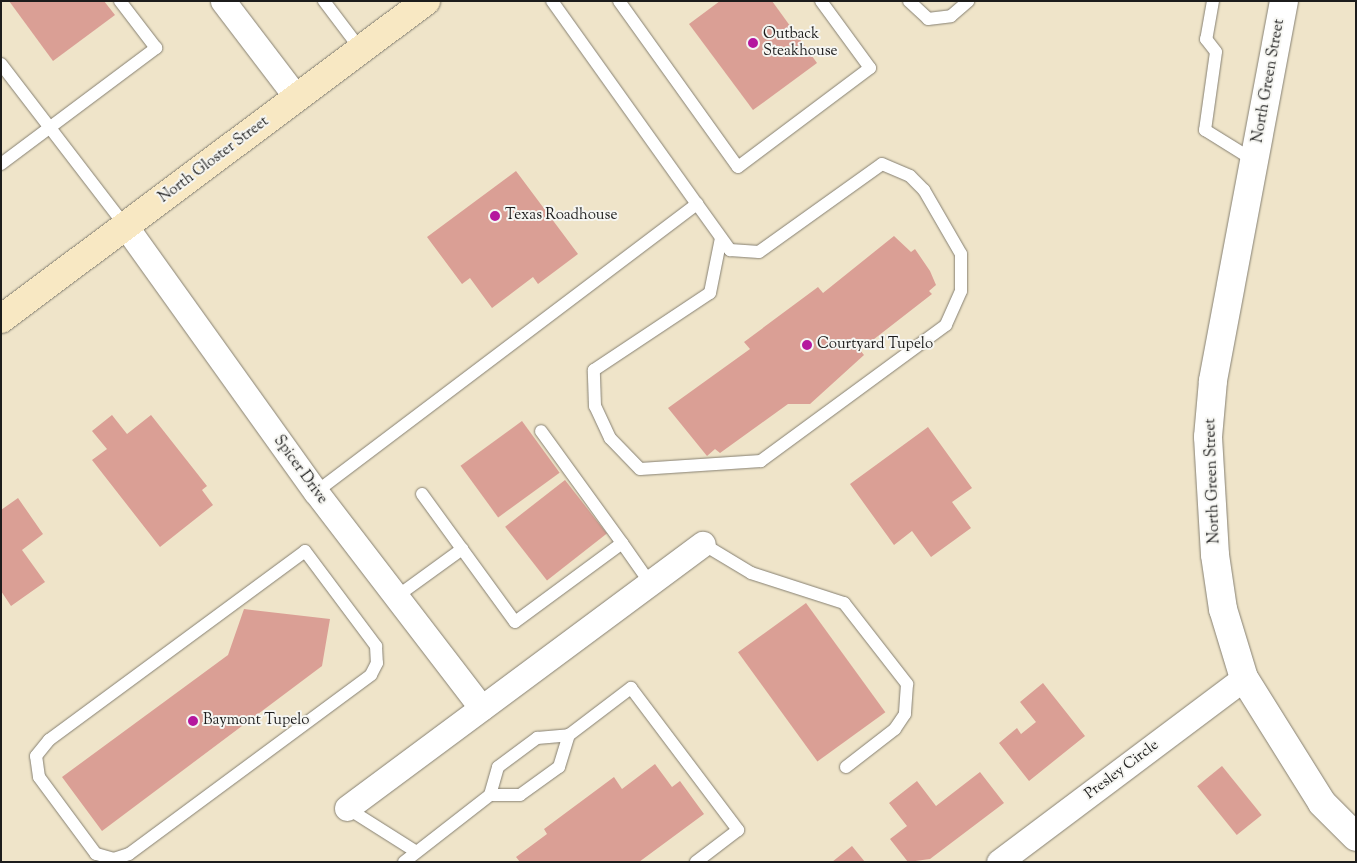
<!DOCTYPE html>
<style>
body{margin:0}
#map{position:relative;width:1357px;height:863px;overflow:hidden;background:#efe4c9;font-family:"Sorts Mill Goudy",serif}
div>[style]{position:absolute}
.building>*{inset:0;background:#da9f95;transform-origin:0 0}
.roads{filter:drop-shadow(0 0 1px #868072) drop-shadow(0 0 1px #868072)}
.service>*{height:12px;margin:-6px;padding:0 6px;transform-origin:6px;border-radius:6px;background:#fff}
.minor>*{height:25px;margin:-12.5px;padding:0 12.5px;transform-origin:12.5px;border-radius:12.5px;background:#fff}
.tertiary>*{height:28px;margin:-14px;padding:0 14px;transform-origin:14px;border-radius:14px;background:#fff}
.secondary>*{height:28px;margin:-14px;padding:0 14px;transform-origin:14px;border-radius:14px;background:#f8e8c3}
.dots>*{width:14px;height:14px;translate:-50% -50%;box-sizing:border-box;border:2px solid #f6f6f2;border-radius:50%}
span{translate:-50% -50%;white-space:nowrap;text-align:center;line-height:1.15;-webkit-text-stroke:4px #f6f6f2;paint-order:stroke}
.poi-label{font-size:15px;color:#1c1c1c}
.left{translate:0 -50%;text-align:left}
.street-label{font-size:15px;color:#1c1c1c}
.frame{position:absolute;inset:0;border:2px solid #1c1c1c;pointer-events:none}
</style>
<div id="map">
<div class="building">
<i style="clip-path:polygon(9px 1px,104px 1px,115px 15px,53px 61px)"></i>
<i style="clip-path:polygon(720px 1px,772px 1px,817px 63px,753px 110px,689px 24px)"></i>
<i style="clip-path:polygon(516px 171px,578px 254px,538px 284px,533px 277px,492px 308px,470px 278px,462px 284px,427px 237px)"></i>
<i style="clip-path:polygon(894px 236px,911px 252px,915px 249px,930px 271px,936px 285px,929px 291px,932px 294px,860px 350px,864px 355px,810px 404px,788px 404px,720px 453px,715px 449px,707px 456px,668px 408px,750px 349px,744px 342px,818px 287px,823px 293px)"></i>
<i style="clip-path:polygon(112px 415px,127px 434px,151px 415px,207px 486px,202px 490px,213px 505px,160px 547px,92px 460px,107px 449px,92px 431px)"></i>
<i style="left:522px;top:421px;width:64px;height:76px;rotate:54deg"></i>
<i style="clip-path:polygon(928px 427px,972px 488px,952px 502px,971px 528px,931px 557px,912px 531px,894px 545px,850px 484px)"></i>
<i style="left:565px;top:480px;width:68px;height:76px;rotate:52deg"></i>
<i style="clip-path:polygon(18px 498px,43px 534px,22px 550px,45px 582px,11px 606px,1px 591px,1px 510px)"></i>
<i style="left:806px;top:603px;width:135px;height:84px;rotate:54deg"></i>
<i style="clip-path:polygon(244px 609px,330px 619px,322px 666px,102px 831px,62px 777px,228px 655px)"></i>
<i style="clip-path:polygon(1043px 683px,1085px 736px,1029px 781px,999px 743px,1017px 728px,1021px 734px,1036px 722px,1020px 702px)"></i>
<i style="clip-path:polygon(655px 764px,672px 787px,680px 781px,704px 814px,639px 862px,520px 862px,516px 857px,547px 834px,544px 829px,614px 777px,622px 789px)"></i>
<i style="left:1222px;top:766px;width:63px;height:32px;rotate:51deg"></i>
<i style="clip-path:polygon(980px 772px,1004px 803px,930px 859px,908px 862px,890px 839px,907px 826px,889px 803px,917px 781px,936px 806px)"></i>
<i style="clip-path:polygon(852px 846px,865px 862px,832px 862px)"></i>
</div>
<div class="roads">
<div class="service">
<i style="left:324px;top:1px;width:61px;rotate:52.9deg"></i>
<i style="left:552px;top:1px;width:249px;rotate:54.5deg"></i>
<i style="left:697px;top:204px;width:57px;rotate:54.3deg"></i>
<i style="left:730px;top:250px;width:29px;rotate:4deg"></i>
<i style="left:759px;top:252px;width:151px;rotate:-35.6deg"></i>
<i style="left:882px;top:164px;width:30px;rotate:23deg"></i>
<i style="left:910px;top:176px;width:20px;rotate:45deg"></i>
<i style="left:924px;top:190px;width:74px;rotate:60deg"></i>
<i style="left:961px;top:254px;width:37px;rotate:90deg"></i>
<i style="left:961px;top:291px;width:37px;rotate:114deg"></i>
<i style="left:946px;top:325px;width:230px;rotate:143.7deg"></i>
<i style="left:761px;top:461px;width:121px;rotate:176.2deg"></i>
<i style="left:640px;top:469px;width:43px;rotate:-134.1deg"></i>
<i style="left:610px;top:438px;width:35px;rotate:-115deg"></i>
<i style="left:595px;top:406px;width:36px;rotate:-92deg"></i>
<i style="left:594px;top:370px;width:139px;rotate:-33.6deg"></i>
<i style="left:710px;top:293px;width:56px;rotate:-78.7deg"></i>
<i style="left:619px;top:1px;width:204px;rotate:54.4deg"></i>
<i style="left:738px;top:167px;width:165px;rotate:-36.9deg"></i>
<i style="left:870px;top:68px;width:83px;rotate:-126.2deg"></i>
<i style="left:909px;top:1px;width:26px;rotate:43deg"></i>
<i style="left:928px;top:19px;width:23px;rotate:-7deg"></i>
<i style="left:951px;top:16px;width:23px;rotate:-41deg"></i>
<i style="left:1213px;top:1px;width:39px;rotate:100deg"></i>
<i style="left:1206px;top:39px;width:16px;rotate:52deg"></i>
<i style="left:1216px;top:52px;width:79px;rotate:98deg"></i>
<i style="left:1205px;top:130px;width:59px;rotate:31.8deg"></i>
<i style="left:1px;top:64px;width:205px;rotate:52.5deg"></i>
<i style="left:1px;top:164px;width:194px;rotate:-36.8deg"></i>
<i style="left:156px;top:48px;width:59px;rotate:-127.5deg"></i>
<i style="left:316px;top:492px;width:478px;rotate:-37.1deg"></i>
<i style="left:422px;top:494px;width:158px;rotate:54deg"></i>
<i style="left:515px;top:622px;width:133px;rotate:-36.4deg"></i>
<i style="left:622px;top:543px;width:138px;rotate:-125.9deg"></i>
<i style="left:622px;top:543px;width:49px;rotate:55deg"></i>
<i style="left:703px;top:544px;width:56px;rotate:31.1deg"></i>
<i style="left:751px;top:573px;width:98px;rotate:17.9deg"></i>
<i style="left:844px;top:603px;width:103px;rotate:52.1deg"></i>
<i style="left:907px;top:684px;width:30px;rotate:94deg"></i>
<i style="left:905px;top:714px;width:18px;rotate:124deg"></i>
<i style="left:895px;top:729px;width:62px;rotate:142.2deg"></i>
<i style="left:305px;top:551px;width:119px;rotate:53.2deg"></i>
<i style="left:376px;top:646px;width:17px;rotate:87deg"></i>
<i style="left:377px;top:663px;width:13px;rotate:117deg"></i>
<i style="left:371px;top:675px;width:301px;rotate:143.5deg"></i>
<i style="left:129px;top:854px;width:16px;rotate:162deg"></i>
<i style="left:114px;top:859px;width:19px;rotate:-164deg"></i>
<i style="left:96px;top:854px;width:96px;rotate:-126.5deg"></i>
<i style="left:39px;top:777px;width:21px;rotate:-98deg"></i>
<i style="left:36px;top:756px;width:21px;rotate:-51deg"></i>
<i style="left:49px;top:740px;width:318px;rotate:-36.4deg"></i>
<i style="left:396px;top:597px;width:82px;rotate:-36deg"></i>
<i style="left:490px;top:795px;width:30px"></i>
<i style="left:520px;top:795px;width:48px;rotate:-35.7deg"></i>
<i style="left:559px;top:767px;width:34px;rotate:-73deg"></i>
<i style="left:347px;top:808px;width:80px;rotate:32.3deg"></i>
<i style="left:404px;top:862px;width:109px;rotate:-37.9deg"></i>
<i style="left:490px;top:795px;width:29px;rotate:-74deg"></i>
<i style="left:498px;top:767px;width:49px;rotate:-36.6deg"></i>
<i style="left:537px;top:738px;width:32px;rotate:-5deg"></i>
<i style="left:569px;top:735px;width:78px;rotate:-37.2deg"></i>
<i style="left:631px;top:688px;width:178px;rotate:53deg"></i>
<i style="left:738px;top:830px;width:53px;rotate:142.7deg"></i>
</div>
<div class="minor">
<i style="left:223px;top:1px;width:122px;rotate:52.7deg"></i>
<i style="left:126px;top:227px;width:326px;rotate:54.4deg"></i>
<i style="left:316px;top:492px;width:272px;rotate:52.5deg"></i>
<i style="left:347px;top:808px;width:443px;rotate:-36.6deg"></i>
<i style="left:999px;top:862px;width:306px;rotate:-36.9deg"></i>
</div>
<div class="tertiary">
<i style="left:1284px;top:1px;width:387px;rotate:100.6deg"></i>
<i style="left:1213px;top:381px;width:56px;rotate:95.1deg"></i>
<i style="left:1208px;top:437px;width:118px;rotate:86.6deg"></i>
<i style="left:1215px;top:555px;width:55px;rotate:81.6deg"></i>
<i style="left:1223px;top:609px;width:72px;rotate:73.1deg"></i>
<i style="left:1244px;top:678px;width:147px;rotate:58deg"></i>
<i style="left:1322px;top:803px;width:48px;rotate:45deg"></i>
</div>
<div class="secondary">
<i style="left:1px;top:319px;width:531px;rotate:-36.81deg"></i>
</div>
</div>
<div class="dots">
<i style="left:753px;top:43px;background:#b5179e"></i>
<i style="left:495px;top:216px;background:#b5179e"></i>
<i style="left:807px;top:345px;background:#b5179e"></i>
<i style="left:193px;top:721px;background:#b5179e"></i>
</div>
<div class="poi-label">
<span class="left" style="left:763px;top:43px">Outback<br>Steakhouse</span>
<span class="left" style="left:505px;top:216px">Texas Roadhouse</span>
<span class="left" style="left:817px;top:345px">Courtyard Tupelo</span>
<span class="left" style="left:203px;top:721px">Baymont Tupelo</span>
</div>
<div class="street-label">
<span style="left:1269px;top:81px;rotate:-80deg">North Green Street</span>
<span style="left:214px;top:160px;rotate:-37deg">North Gloster Street</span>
<span style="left:300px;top:470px;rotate:54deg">Spicer Drive</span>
<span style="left:1213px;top:481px;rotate:-92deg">North Green Street</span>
<span style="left:1122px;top:770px;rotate:-37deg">Presley Circle</span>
</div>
<div class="frame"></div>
</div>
